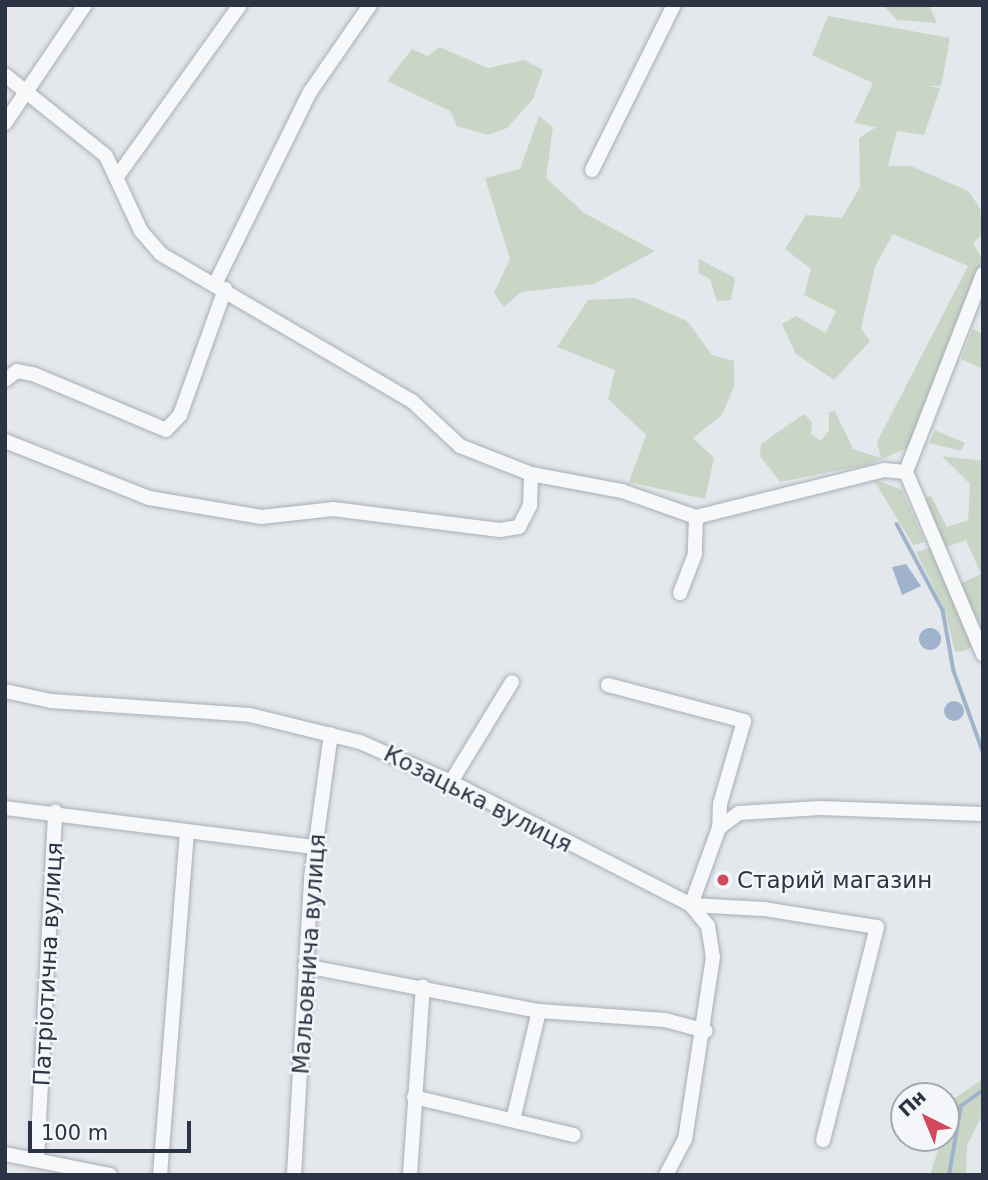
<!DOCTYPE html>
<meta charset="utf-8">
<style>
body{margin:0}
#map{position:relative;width:988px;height:1180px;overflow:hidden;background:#e4e7ec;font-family:"DejaVu Sans",sans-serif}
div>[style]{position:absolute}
.green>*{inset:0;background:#c9d6c5}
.water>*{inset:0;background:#9fb4cc}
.round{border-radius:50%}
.stream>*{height:3.5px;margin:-1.75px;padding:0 1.75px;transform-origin:1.75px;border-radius:1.75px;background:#9fb4cc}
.roads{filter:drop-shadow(0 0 2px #a9aeb7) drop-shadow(0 0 2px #a9aeb7)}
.minor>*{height:14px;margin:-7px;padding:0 7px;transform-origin:7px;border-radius:7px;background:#f7f8fa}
.dots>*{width:19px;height:19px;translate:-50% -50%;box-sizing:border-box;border:4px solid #f4f6f9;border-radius:50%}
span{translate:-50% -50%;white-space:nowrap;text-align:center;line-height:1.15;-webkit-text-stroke:5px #f4f6f9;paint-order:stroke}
.street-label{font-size:23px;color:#2b3445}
.poi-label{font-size:23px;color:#2b3445}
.left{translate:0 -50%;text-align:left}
.frame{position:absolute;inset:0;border:7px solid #2b3445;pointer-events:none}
.north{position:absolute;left:890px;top:1082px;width:70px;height:70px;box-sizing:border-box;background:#f4f6f9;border:2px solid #a4a8b1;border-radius:50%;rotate:317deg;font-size:19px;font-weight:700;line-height:28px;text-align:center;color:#2b3445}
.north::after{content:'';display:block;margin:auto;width:24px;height:32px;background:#d1495b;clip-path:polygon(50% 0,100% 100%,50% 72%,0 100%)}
.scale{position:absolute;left:28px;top:1121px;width:163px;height:32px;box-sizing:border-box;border:4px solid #2b3445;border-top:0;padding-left:9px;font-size:21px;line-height:24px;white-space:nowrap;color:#2b3445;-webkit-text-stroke:5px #f4f6f9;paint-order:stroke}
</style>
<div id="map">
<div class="green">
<i style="clip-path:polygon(883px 5px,930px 7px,937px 23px,897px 20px)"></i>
<i style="clip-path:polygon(828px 16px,950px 38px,941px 86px,929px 86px,940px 88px,924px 135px,897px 131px,888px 166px,911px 166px,968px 191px,980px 208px,983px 234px,973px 243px,983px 260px,909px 447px,871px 464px,780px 482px,760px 456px,761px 444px,804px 414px,812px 422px,811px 434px,821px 441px,829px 430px,829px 412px,835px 411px,853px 449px,881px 458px,877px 442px,968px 266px,893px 234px,875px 267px,861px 328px,870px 341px,834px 380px,796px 354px,782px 324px,796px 316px,826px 333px,836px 311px,804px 295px,811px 269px,785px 249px,806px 215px,842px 218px,860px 187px,859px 138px,876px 127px,854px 123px,873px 83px,812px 55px)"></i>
<i style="clip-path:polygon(439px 47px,488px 68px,524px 60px,543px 70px,533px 99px,507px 128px,488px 135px,457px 126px,450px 111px,387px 81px,412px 49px,428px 56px)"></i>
<i style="clip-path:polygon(539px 116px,553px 127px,546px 178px,584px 213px,655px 251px,594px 284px,521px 292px,504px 307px,494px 293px,510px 259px,485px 178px,520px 169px)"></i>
<i style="clip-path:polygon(699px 259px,735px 278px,731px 300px,717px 301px,710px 279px,698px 273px)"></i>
<i style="clip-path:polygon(635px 298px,687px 321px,712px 355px,734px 361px,734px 386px,722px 415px,693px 438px,714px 458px,705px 499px,629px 482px,646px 435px,608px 399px,615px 370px,557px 347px,588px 300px)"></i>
<i style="clip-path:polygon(973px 329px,983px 334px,983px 369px,961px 359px)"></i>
<i style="clip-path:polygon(935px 430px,965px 443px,961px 451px,929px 443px)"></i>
<i style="clip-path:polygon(942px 456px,983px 461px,983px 633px,961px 583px,981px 574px,966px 540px,946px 547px,923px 499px,931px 496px,947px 527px,968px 520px,970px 484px)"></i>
<i style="clip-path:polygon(873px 479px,902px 490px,925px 542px,913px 545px)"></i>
<i style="clip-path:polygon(930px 548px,973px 646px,964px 651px,955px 652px,945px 610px,916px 552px)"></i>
<i style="clip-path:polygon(983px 1079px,983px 1114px,967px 1145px,966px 1175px,930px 1175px,955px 1098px)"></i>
</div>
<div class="water">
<i style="clip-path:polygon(906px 564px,921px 586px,902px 595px,892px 567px)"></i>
<i class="round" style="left:919px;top:628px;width:22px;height:22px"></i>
<i class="round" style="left:944px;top:701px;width:20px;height:20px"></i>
</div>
<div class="stream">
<i style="left:897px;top:524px;width:98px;rotate:61.9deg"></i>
<i style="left:943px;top:610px;width:62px;rotate:79.8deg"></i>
<i style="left:954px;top:671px;width:85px;rotate:70.1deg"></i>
<i style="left:949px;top:1175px;width:70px;rotate:-80.1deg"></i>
<i style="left:961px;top:1106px;width:27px;rotate:-36deg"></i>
</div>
<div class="roads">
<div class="minor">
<i style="left:5px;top:75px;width:129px;rotate:38.7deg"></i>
<i style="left:106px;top:156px;width:83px;rotate:65deg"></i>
<i style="left:141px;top:231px;width:30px;rotate:49deg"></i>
<i style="left:161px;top:254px;width:292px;rotate:30.4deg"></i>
<i style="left:413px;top:402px;width:64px;rotate:43.1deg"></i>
<i style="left:460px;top:446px;width:76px;rotate:21.5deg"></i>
<i style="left:531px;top:474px;width:93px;rotate:10.6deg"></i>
<i style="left:622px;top:491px;width:78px;rotate:19.4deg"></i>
<i style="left:696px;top:517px;width:37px;rotate:92deg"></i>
<i style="left:695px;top:554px;width:42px;rotate:111deg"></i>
<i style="left:5px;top:123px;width:143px;rotate:-55.9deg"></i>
<i style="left:592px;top:170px;width:184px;rotate:-63.6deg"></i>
<i style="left:119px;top:174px;width:208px;rotate:-54.4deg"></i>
<i style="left:983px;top:274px;width:212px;rotate:111.3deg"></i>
<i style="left:906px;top:472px;width:198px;rotate:67.1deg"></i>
<i style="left:215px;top:284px;width:214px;rotate:-63.7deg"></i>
<i style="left:310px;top:92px;width:106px;rotate:-55.4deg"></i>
<i style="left:5px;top:380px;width:15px;rotate:-37deg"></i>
<i style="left:17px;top:371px;width:16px;rotate:11deg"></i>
<i style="left:33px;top:374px;width:144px;rotate:22.8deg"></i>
<i style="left:166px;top:430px;width:21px;rotate:-47deg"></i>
<i style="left:180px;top:415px;width:134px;rotate:-70.3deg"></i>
<i style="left:5px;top:441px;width:155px;rotate:21.6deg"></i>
<i style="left:149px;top:498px;width:114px;rotate:9.6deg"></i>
<i style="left:261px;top:517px;width:72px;rotate:-6.3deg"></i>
<i style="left:333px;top:509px;width:168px;rotate:7.2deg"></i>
<i style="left:500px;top:530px;width:19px;rotate:-9deg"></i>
<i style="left:519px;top:527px;width:25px;rotate:-63deg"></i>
<i style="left:530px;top:505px;width:31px;rotate:-88deg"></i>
<i style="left:696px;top:517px;width:194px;rotate:-14deg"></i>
<i style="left:884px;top:470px;width:22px;rotate:5deg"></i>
<i style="left:608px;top:685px;width:141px;rotate:14.8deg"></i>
<i style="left:744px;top:721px;width:86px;rotate:106.1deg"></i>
<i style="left:720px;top:804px;width:24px;rotate:92deg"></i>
<i style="left:719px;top:828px;width:82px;rotate:110deg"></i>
<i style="left:691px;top:905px;width:73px;rotate:3.1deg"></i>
<i style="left:764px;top:909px;width:114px;rotate:9.1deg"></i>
<i style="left:877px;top:927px;width:220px;rotate:104.2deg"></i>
<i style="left:5px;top:691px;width:47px;rotate:12.3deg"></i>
<i style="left:51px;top:701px;width:199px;rotate:4deg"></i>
<i style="left:250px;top:715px;width:113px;rotate:13.8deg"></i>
<i style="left:360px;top:742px;width:99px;rotate:23.7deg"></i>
<i style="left:451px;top:782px;width:270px;rotate:27.1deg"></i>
<i style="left:691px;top:905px;width:27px;rotate:51deg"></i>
<i style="left:708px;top:926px;width:31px;rotate:81deg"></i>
<i style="left:713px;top:957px;width:184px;rotate:98.7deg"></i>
<i style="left:685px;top:1139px;width:41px;rotate:117.8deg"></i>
<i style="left:451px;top:782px;width:117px;rotate:-58.6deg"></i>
<i style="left:5px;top:808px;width:312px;rotate:7.2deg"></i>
<i style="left:719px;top:828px;width:25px;rotate:-37deg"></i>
<i style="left:739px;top:813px;width:81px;rotate:-3.5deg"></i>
<i style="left:820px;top:808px;width:163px;rotate:2.1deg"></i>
<i style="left:305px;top:966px;width:238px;rotate:10.9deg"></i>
<i style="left:539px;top:1011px;width:126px;rotate:4.1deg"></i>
<i style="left:665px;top:1020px;width:42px;rotate:15deg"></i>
<i style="left:414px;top:1097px;width:164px;rotate:13.4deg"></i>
<i style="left:513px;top:1120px;width:112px;rotate:-76.6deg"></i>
<i style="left:5px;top:1154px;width:107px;rotate:11.3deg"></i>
<i style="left:37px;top:1159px;width:348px;rotate:-87deg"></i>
<i style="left:160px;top:1175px;width:341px;rotate:-85.5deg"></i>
<i style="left:294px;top:1175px;width:297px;rotate:-86.7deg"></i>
<i style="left:311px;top:878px;width:145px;rotate:-82.1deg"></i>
<i style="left:410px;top:1175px;width:189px;rotate:-86.1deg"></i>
</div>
</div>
<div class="dots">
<i style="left:723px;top:880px;background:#d1495b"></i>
</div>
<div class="street-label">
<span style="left:478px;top:799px;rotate:27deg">Козацька вулиця</span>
<span style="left:309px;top:954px;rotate:-86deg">Мальовнича вулиця</span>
<span style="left:48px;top:964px;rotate:-87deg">Патріотична вулиця</span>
</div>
<div class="poi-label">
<span class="left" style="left:737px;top:880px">Старий магазин</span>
</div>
<div class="frame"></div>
<div class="north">Пн</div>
<div class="scale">100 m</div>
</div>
